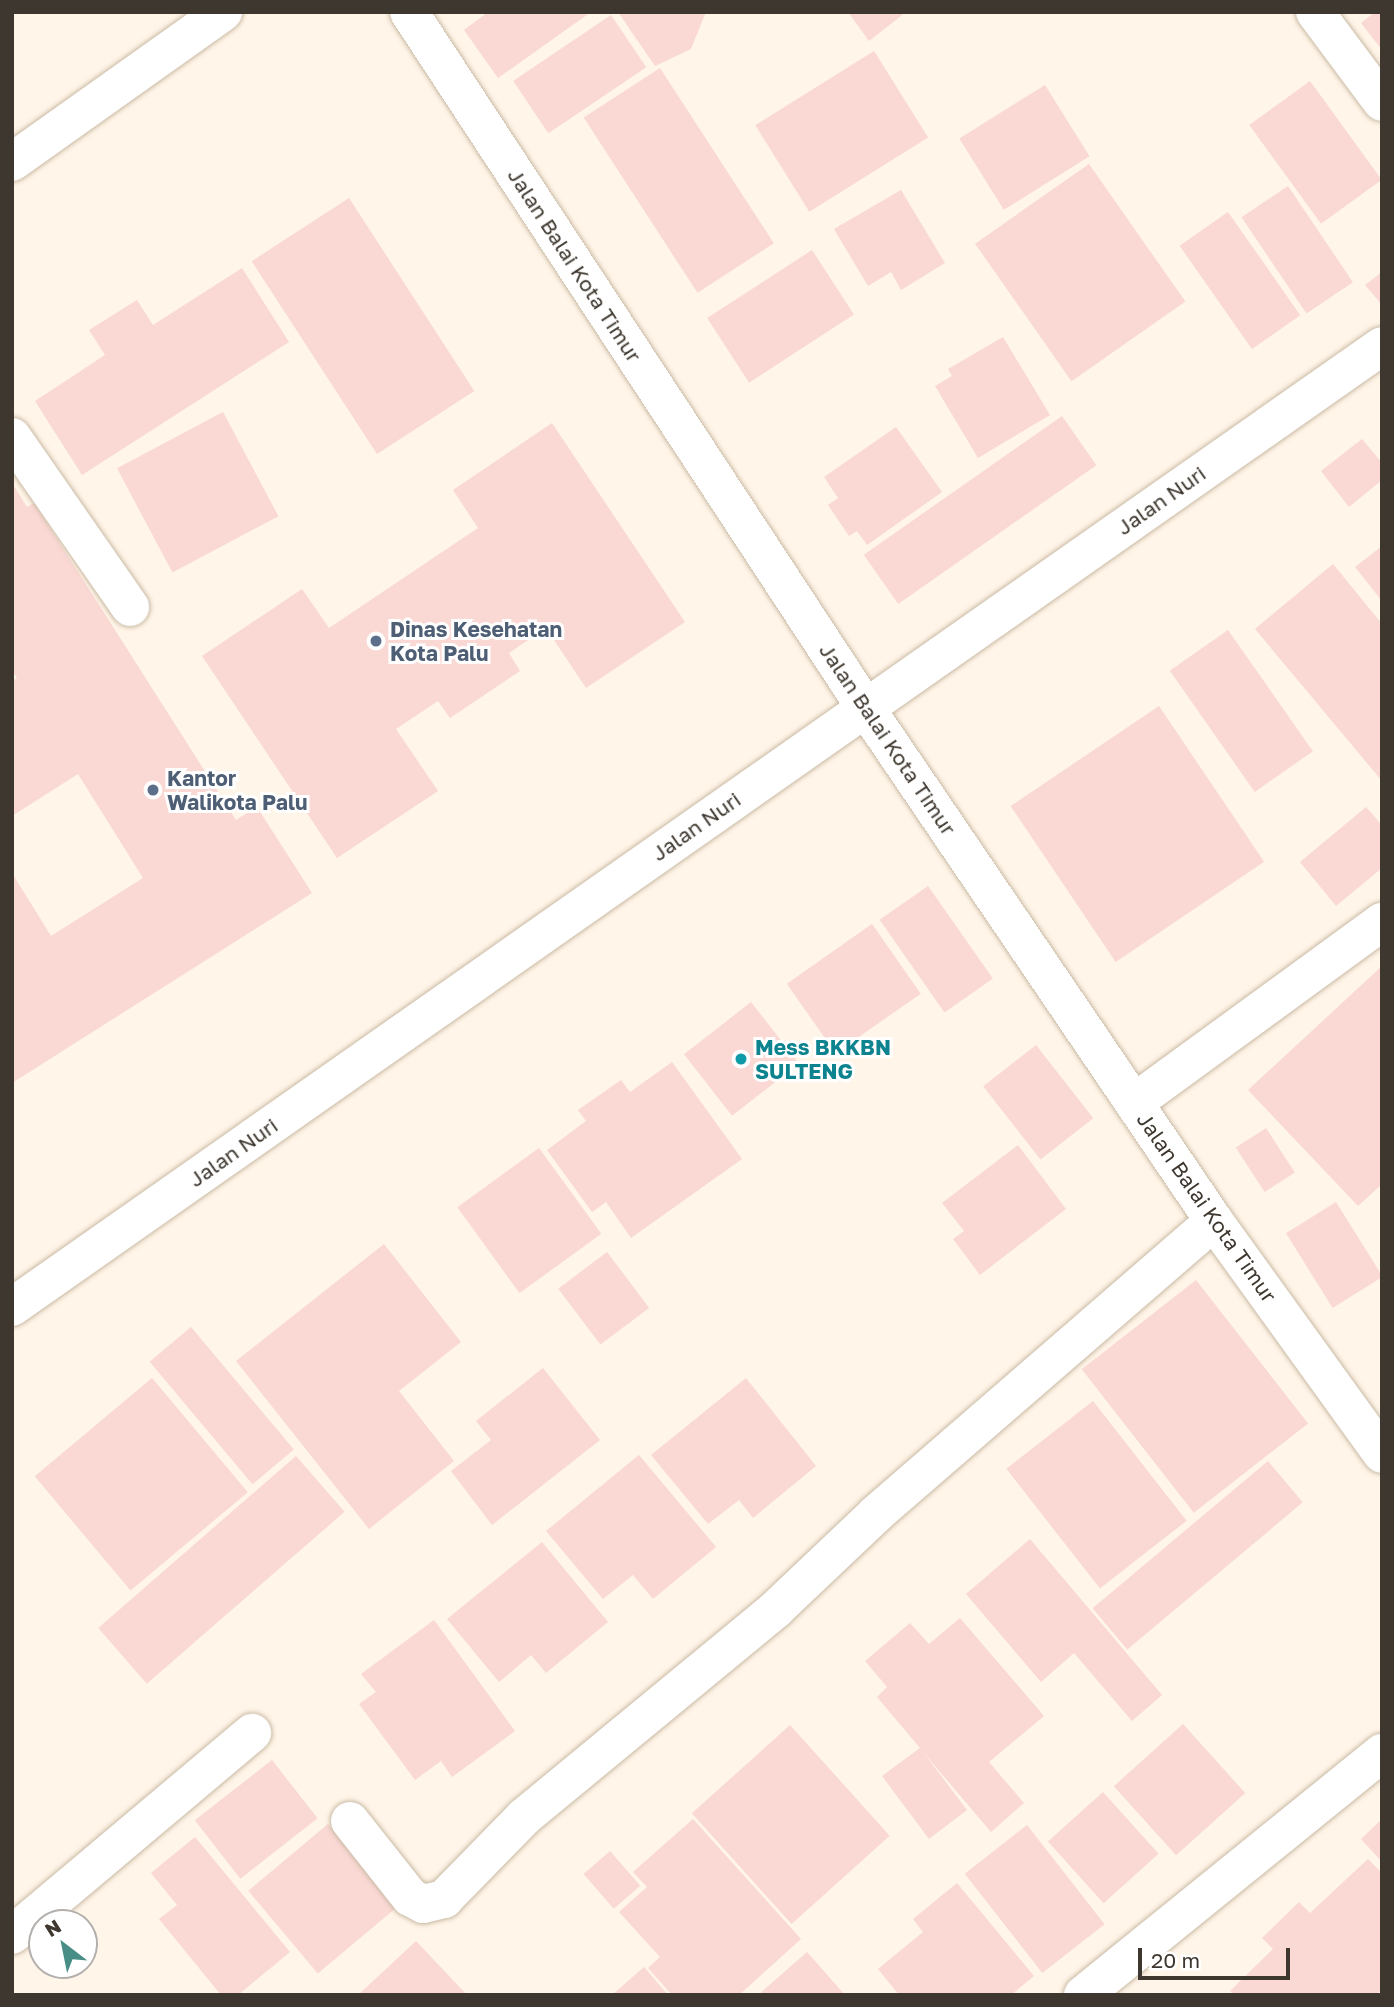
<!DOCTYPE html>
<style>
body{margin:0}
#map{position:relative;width:1394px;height:2007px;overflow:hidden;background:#fff5e8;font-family:"Golos Text",sans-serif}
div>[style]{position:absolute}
.building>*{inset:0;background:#fad8d4;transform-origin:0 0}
.roads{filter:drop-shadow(0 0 2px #cabaa5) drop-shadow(0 0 2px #cabaa5)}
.minor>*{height:38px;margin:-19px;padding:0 19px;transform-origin:19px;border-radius:19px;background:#fff}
.dots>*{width:19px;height:19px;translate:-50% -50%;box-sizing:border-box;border:4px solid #fff;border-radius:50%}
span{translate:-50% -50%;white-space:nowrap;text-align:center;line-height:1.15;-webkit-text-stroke:6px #fff;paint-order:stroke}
.street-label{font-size:21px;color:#3e372f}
.service-label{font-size:21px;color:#4e5e75;font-weight:700}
.left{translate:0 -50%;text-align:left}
.culture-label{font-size:21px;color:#0d838f;font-weight:700}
.frame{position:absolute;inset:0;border:14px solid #3e372f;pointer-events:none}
.north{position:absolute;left:28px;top:1909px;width:70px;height:70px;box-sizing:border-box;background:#fff;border:2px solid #b2afac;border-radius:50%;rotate:328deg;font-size:19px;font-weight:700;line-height:28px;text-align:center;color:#3e372f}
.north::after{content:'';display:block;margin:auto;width:24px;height:32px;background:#488e87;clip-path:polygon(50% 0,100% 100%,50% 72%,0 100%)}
.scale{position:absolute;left:1138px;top:1948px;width:152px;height:32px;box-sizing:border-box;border:4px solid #3e372f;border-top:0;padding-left:9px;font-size:21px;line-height:24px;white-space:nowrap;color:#3e372f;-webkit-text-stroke:5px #fff;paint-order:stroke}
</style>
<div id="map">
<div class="building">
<i style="clip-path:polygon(488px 12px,591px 12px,498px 78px,464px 30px)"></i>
<i style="clip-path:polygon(618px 12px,704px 12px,705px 14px,691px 49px,655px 66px)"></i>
<i style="clip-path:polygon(848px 12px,906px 12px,869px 41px)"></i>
<i style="clip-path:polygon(1375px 12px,1382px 12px,1382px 50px,1361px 23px)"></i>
<i style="left:611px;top:15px;width:63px;height:118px;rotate:56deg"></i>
<i style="left:874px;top:51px;width:102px;height:140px;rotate:58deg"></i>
<i style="left:660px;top:68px;width:209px;height:91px;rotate:57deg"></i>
<i style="left:1310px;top:81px;width:122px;height:75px;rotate:54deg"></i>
<i style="left:1045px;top:85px;width:84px;height:101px;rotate:58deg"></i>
<i style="left:1089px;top:164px;width:168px;height:139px;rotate:55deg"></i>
<i style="left:1288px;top:186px;width:116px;height:56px;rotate:56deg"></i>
<i style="clip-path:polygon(901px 190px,945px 263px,901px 290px,891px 272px,868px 286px,834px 229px)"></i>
<i style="left:349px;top:198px;width:230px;height:116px;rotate:57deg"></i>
<i style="left:1228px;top:212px;width:126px;height:59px;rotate:55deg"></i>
<i style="left:812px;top:250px;width:77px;height:125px;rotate:57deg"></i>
<i style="clip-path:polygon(242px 268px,289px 342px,82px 475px,35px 401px,105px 355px,89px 330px,137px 300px,153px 325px)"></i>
<i style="clip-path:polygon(1382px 272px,1382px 305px,1365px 285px)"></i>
<i style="clip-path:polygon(1003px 337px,1050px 415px,978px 458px,935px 386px,952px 376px,948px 369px)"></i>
<i style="left:223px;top:412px;width:118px;height:120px;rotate:62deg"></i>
<i style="left:1062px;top:416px;width:60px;height:242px;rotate:55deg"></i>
<i style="clip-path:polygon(552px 423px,685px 622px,586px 688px,546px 628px,509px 653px,520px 671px,450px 718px,438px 701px,396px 729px,438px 791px,337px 858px,202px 656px,302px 589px,329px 628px,478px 528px,453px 490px)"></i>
<i style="clip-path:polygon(896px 427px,942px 492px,867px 545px,857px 531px,849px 536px,828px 505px,838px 498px,824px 477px)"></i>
<i style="clip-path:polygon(1362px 439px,1382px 463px,1382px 480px,1349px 507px,1321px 471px)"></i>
<i style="clip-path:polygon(12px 483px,27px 507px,34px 503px,236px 820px,257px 807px,312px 893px,12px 1083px,12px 873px,51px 936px,143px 878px,78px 774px,12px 816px,12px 681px,17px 678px,12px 670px)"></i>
<i style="clip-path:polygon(1382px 546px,1382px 601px,1355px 567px)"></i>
<i style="clip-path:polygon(1333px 564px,1382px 624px,1382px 781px,1255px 629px)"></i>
<i style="left:1228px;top:630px;width:148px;height:71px;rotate:55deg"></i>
<i style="left:1159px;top:706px;width:188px;height:179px;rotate:56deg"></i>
<i style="clip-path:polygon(1366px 807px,1382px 825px,1382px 868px,1336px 906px,1300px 862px)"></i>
<i style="left:928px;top:886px;width:113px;height:59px;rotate:55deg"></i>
<i style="left:872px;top:924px;width:85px;height:104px;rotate:55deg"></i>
<i style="clip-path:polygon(1382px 966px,1382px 1184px,1358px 1206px,1248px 1090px)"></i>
<i style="left:751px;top:1002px;width:78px;height:85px;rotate:52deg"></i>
<i style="left:1036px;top:1045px;width:93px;height:67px;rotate:52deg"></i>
<i style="clip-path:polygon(672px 1062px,742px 1159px,631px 1238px,606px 1202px,592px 1212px,547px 1150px,586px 1121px,578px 1110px,621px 1080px,630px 1092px)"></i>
<i style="left:1266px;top:1128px;width:53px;height:36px;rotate:57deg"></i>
<i style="clip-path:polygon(1018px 1145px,1066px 1209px,980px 1275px,953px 1239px,964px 1231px,942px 1203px)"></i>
<i style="left:539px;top:1148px;width:106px;height:101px;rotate:54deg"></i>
<i style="left:1336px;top:1202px;width:88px;height:59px;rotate:58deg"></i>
<i style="clip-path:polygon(384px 1244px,461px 1342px,399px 1391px,454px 1461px,369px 1529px,236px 1361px)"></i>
<i style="left:607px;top:1252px;width:70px;height:61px;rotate:53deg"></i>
<i style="left:1196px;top:1280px;width:182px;height:145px;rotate:52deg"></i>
<i style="left:191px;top:1327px;width:160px;height:54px;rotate:50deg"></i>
<i style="clip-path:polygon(543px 1368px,600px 1440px,492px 1525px,451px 1471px,491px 1440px,476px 1421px)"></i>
<i style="left:152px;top:1378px;width:149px;height:153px;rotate:50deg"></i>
<i style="clip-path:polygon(746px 1378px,816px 1466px,753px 1518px,739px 1500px,708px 1524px,651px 1455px)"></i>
<i style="left:1093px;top:1401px;width:152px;height:110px;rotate:52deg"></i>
<i style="clip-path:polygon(639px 1455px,716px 1547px,653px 1599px,633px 1575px,603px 1599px,546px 1531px)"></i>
<i style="left:296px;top:1456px;width:74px;height:262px;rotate:49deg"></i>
<i style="left:1268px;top:1461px;width:54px;height:229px;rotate:50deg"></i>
<i style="clip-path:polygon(1030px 1539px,1162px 1695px,1132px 1721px,1074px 1653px,1041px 1682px,966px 1594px)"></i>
<i style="clip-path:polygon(542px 1542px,608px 1622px,546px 1673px,531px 1655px,499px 1682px,447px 1619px)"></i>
<i style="clip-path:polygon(960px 1618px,1044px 1716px,989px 1762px,1024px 1803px,991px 1832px,923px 1752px,967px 1810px,929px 1839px,882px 1776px,920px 1748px,877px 1697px,887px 1687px,865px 1661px,910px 1623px,929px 1644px)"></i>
<i style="clip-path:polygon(434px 1620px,515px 1731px,452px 1777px,441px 1761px,415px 1780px,359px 1704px,376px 1692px,361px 1674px)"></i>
<i style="left:1183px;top:1724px;width:93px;height:93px;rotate:48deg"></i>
<i style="left:790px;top:1725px;width:149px;height:132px;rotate:48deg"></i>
<i style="left:272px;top:1760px;width:74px;height:98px;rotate:52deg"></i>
<i style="left:1103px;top:1792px;width:83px;height:74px;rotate:48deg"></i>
<i style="clip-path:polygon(693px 1819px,801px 1939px,739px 1995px,672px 1995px,648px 1968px,660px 1957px,619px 1912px,647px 1887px,633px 1872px)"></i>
<i style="clip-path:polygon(1382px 1819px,1382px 1862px,1361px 1839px)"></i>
<i style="left:328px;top:1824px;width:108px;height:104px;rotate:50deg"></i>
<i style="left:1027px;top:1825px;width:126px;height:79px;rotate:52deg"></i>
<i style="clip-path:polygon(195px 1837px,290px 1952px,238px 1995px,221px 1995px,159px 1919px,177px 1905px,151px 1873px)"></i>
<i style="left:610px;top:1851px;width:46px;height:35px;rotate:49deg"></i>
<i style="clip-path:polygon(1368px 1859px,1382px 1873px,1382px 1989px,1376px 1995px,1234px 1995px,1230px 1991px,1273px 1949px,1262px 1938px,1299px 1902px,1310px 1913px)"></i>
<i style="clip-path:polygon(957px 1883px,1034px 1976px,1011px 1995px,899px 1995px,878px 1969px,923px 1932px,913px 1919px)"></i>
<i style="clip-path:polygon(416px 1941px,467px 1995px,358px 1995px)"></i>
<i style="clip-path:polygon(807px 1952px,845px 1995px,758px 1995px)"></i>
<i style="clip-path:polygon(644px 1967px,668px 1995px,612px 1995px)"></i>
</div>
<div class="roads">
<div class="minor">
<i style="left:409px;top:12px;width:831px;rotate:56.73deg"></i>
<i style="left:865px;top:707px;width:621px;rotate:55.82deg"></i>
<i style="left:1214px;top:1221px;width:287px;rotate:54.2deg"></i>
<i style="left:1315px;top:12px;width:112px;rotate:53.3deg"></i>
<i style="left:12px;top:162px;width:259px;rotate:-35.4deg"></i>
<i style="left:12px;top:437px;width:207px;rotate:55.2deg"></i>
<i style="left:1135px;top:1102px;width:306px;rotate:-36.1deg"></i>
<i style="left:12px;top:1307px;width:1673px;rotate:-35.05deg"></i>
<i style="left:350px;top:1821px;width:97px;rotate:51.7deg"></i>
<i style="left:410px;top:1897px;width:15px;rotate:28deg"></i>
<i style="left:423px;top:1904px;width:22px;rotate:-13deg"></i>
<i style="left:444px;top:1899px;width:115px;rotate:-45.7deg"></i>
<i style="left:524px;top:1817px;width:327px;rotate:-39.5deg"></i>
<i style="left:776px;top:1609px;width:138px;rotate:-43.5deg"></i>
<i style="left:876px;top:1514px;width:447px;rotate:-40.9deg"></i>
<i style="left:12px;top:1935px;width:314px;rotate:-40.1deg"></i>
<i style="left:1083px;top:1995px;width:385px;rotate:-39deg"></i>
</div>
</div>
<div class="dots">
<i style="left:376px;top:641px;background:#5c6f8a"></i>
<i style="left:153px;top:790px;background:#5c6f8a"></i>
<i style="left:741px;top:1059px;background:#0f9aa8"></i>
</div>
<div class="street-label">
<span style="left:575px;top:265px;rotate:57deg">Jalan Balai Kota Timur</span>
<span style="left:1161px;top:500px;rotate:-35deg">Jalan Nuri</span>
<span style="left:888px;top:739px;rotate:56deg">Jalan Balai Kota Timur</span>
<span style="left:696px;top:826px;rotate:-35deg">Jalan Nuri</span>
<span style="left:233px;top:1152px;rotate:-35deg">Jalan Nuri</span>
<span style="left:1207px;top:1207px;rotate:55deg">Jalan Balai Kota Timur</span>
</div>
<div class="service-label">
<span class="left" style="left:390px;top:641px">Dinas Kesehatan<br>Kota Palu</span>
<span class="left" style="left:167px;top:790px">Kantor<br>Walikota Palu</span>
</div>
<div class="culture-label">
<span class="left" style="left:755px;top:1059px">Mess BKKBN<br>SULTENG</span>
</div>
<div class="frame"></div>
<div class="north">N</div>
<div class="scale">20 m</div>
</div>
